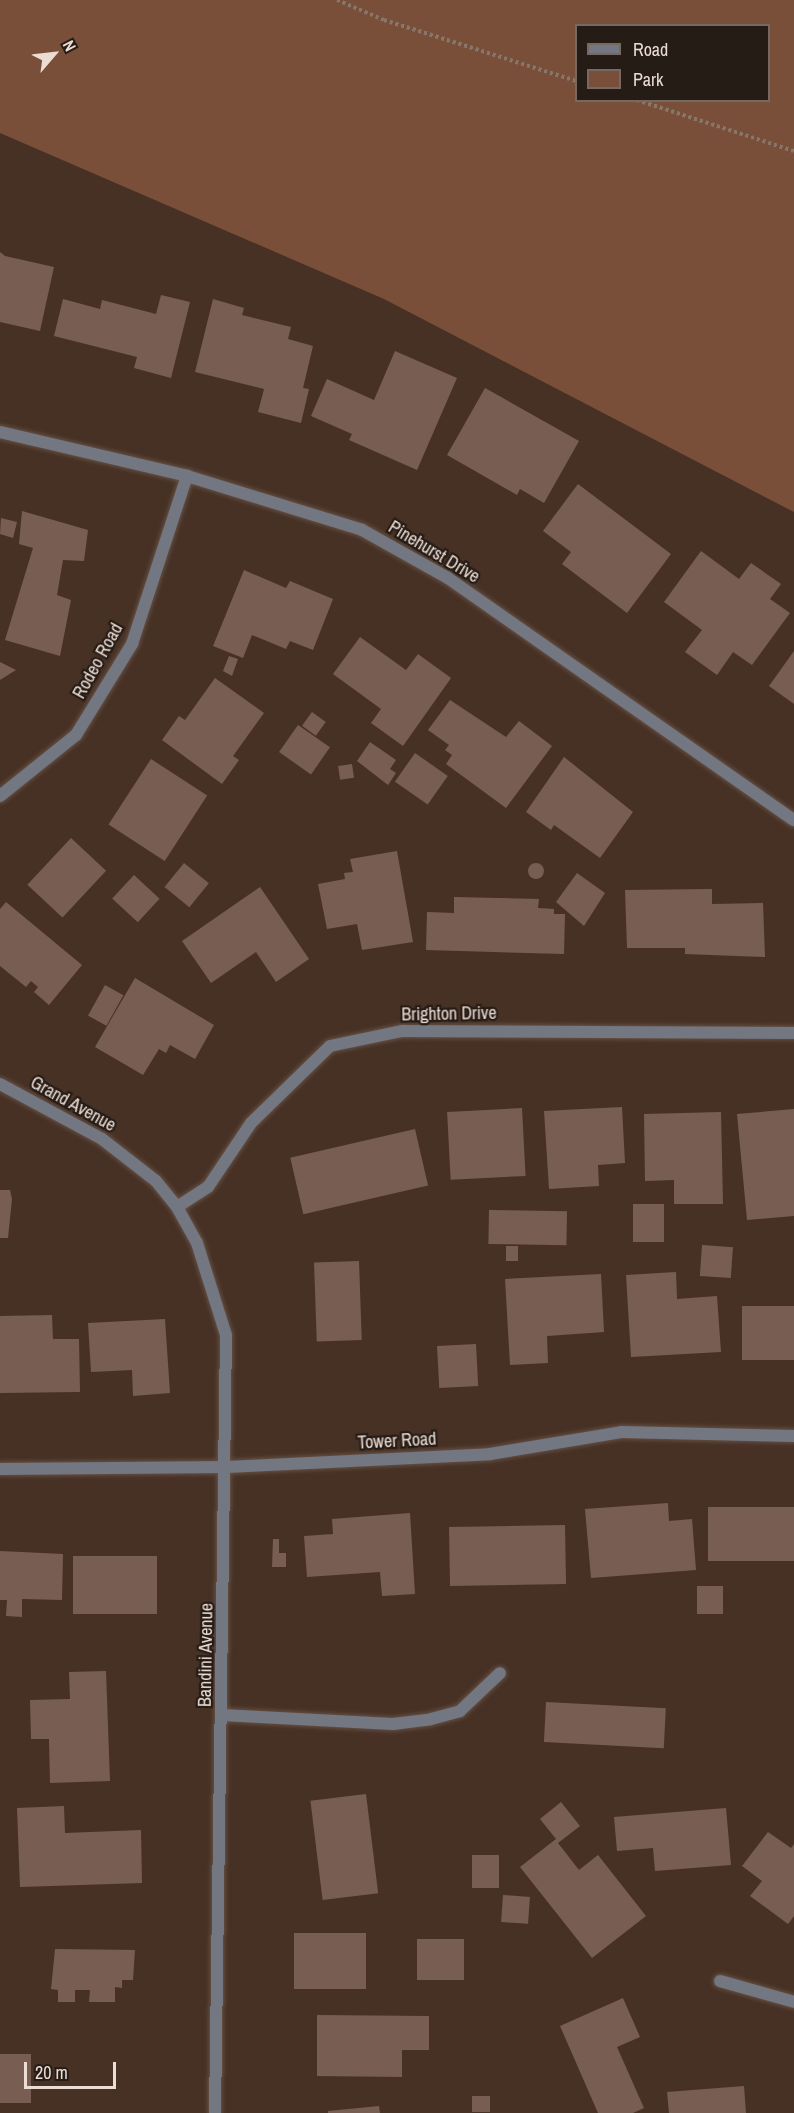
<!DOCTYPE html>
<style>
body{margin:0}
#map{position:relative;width:794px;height:2113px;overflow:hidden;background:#473125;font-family:"Archivo Narrow",sans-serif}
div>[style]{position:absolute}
.green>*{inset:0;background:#7a4f39}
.building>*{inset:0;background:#785e52;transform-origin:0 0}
.round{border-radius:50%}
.path>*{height:4px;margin-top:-2px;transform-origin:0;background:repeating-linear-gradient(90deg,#89766b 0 3px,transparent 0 6px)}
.roads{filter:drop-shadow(0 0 2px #655044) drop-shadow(0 0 2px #655044)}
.service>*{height:12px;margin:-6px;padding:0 6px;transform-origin:6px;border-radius:6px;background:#737782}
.minor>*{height:12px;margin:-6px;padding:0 6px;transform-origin:6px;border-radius:6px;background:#737782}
.tertiary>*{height:12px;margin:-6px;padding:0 6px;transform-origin:6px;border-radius:6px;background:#737782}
span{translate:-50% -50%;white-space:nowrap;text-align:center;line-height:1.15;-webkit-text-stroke:4.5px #261c16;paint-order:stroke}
.street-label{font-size:18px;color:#ebdcd4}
.legend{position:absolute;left:575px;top:24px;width:195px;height:78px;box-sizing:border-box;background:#261c16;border:2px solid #756962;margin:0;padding:8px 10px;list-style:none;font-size:18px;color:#ebdcd4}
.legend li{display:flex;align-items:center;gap:12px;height:30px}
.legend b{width:30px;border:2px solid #756962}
.north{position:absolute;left:24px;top:24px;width:60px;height:60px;-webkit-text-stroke:4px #261c16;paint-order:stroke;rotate:62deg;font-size:16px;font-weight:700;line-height:24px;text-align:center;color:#ebdcd4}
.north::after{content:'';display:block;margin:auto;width:21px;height:27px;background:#ebdcd4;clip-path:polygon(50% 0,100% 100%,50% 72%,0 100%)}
.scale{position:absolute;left:24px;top:2062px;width:92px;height:27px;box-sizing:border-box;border:3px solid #ebdcd4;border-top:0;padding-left:8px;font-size:18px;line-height:21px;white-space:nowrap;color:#ebdcd4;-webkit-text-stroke:4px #261c16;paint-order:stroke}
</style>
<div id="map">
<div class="green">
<i style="clip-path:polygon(evenodd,0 0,794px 0,794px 512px,384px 299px,0 133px,0 0,576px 26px,768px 26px,768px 100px,576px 100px,576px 26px)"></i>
</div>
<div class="building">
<i style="clip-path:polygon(0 252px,5px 256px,54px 267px,40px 331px,0 322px)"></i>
<i style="clip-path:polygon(161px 295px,190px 302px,171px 378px,134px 368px,137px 357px,54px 336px,63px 299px,100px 309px,102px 300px,156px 314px)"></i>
<i style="clip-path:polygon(213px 299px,244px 308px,242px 315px,291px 327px,288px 339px,313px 346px,303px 388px,309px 389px,301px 423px,258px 412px,264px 389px,195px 372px)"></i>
<i style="clip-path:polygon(395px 351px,457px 378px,417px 470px,349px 440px,352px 434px,311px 416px,327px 379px,374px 400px)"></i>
<i style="clip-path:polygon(485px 388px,579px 441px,544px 503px,520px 489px,517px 495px,447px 455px)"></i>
<i style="clip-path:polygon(578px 484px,671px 554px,627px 613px,562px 564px,571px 552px,543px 531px)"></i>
<i style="clip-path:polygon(22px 511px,88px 530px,84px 561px,63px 560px,57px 595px,71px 600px,60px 656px,5px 640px,33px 548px,19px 544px)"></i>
<i style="clip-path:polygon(1px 518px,17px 522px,13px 538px,0 534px)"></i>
<i style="clip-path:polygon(701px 551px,739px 579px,751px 563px,781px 584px,770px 599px,790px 613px,752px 665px,733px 652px,717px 675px,685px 652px,702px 630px,664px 602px)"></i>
<i style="clip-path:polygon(244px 570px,286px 588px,290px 581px,333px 599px,313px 650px,290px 641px,286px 649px,252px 635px,243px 658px,213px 646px)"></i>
<i style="clip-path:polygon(360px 637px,406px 670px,418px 654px,451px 678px,403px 746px,371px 723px,381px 709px,333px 674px)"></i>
<i style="clip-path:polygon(794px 651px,794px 704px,769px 686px)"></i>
<i style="clip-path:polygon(229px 656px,238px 659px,232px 676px,223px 671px)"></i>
<i style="clip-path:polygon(0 662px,16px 670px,0 680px)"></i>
<i style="clip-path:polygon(215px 678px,264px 713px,233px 756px,239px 760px,222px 784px,162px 740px,179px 716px,185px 720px)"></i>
<i style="clip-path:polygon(450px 700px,506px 737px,519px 721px,552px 746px,506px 808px,446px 764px,452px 755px,445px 750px,449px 745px,428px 730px)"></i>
<i style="left:312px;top:712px;width:17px;height:17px;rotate:36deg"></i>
<i style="left:298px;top:725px;width:39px;height:33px;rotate:35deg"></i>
<i style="clip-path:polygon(370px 742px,396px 760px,390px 769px,396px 773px,388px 785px,357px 761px)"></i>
<i style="left:415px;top:753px;width:40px;height:35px;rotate:35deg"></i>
<i style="clip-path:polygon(564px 757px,633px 812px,600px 858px,554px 825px,551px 830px,526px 812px)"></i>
<i style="left:151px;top:759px;width:67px;height:78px;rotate:33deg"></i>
<i style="left:352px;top:764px;width:14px;height:14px;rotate:82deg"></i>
<i style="left:71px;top:838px;width:48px;height:64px;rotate:43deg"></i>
<i style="clip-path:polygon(397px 851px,413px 942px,362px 950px,357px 924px,327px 929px,318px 884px,345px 879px,344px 873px,353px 872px,350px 859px)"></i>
<i style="left:184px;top:863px;width:32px;height:31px;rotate:39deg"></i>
<i class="round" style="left:528px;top:863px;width:16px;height:16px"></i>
<i style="clip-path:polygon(577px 873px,605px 893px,584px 926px,556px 902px)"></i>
<i style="left:134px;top:875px;width:35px;height:32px;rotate:43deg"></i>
<i style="clip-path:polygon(260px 887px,309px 959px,276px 982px,256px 952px,211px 983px,182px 941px)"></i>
<i style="clip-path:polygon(712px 889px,712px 904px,763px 903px,765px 957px,685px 954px,685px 948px,627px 948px,625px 890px)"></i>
<i style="clip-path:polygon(454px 897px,539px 899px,538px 908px,554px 909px,554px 914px,565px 914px,564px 954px,426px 950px,427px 912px,454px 913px)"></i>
<i style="clip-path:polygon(6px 902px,82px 965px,49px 1005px,34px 992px,38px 987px,31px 981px,26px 987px,0 966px,0 909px)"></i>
<i style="clip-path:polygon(135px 978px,214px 1025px,195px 1059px,170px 1045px,166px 1053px,159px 1049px,143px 1075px,95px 1047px)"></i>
<i style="left:105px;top:985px;width:21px;height:35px;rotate:29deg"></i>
<i style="clip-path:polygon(622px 1107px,625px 1163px,598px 1165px,599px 1186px,549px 1189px,544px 1111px)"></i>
<i style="left:522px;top:1108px;width:68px;height:75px;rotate:87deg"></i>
<i style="clip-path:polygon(794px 1109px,794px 1216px,747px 1220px,737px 1114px)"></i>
<i style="clip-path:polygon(721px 1112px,723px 1204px,674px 1204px,674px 1180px,645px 1181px,644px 1114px)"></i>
<i style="left:415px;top:1129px;width:58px;height:128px;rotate:77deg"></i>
<i style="clip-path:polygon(0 1190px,10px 1190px,12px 1199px,8px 1238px,0 1238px)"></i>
<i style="left:633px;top:1204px;width:31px;height:38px"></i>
<i style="left:489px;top:1210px;width:78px;height:34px;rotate:1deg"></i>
<i style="left:702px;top:1245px;width:31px;height:31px;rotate:4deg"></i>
<i style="left:506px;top:1246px;width:12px;height:15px"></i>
<i style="left:359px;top:1261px;width:79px;height:45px;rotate:88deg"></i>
<i style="clip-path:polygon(676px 1272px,677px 1299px,717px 1296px,721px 1352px,631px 1357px,626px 1275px)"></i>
<i style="clip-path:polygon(601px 1274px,604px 1332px,547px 1336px,548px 1363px,510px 1365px,505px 1279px)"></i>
<i style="left:794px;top:1306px;width:54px;height:52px;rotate:90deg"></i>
<i style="clip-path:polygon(52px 1315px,53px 1339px,79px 1339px,80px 1392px,0 1393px,0 1316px)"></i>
<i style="clip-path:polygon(165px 1319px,170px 1393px,133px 1396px,132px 1370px,91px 1372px,88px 1323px)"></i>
<i style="left:476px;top:1344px;width:42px;height:39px;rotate:87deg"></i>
<i style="clip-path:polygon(668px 1503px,669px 1521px,692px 1519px,696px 1570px,591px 1578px,585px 1509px)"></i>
<i style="left:794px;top:1507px;width:54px;height:86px;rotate:90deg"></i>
<i style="clip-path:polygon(410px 1513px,415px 1594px,382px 1596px,380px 1572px,307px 1577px,304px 1536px,333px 1534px,332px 1519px)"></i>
<i style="left:565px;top:1525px;width:59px;height:116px;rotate:89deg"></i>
<i style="clip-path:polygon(273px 1539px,279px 1539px,279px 1553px,286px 1553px,286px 1567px,272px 1567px)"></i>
<i style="clip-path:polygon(0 1551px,63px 1554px,62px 1600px,22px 1599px,22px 1617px,6px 1616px,7px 1600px,0 1600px)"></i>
<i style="left:73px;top:1556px;width:84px;height:58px"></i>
<i style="left:697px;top:1586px;width:26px;height:28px"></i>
<i style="clip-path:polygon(106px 1671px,110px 1781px,50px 1783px,49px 1739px,31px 1739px,30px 1700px,70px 1699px,69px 1672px)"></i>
<i style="left:546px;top:1702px;width:120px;height:40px;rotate:3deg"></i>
<i style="left:366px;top:1794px;width:100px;height:56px;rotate:83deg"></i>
<i style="clip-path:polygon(561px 1802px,580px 1826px,558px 1843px,579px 1870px,598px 1855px,646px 1916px,592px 1958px,520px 1867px,556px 1839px,540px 1819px)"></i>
<i style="clip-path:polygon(64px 1806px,65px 1833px,141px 1830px,142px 1883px,20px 1887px,17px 1808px)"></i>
<i style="clip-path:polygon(726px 1808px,731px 1865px,655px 1871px,653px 1848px,617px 1851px,614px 1817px)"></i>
<i style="clip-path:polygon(768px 1832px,791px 1848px,794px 1844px,794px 1916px,788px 1924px,750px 1896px,762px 1881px,742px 1866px)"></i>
<i style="left:472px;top:1855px;width:27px;height:33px"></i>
<i style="left:503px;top:1895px;width:27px;height:27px;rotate:4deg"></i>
<i style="left:294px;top:1933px;width:72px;height:56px"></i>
<i style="left:417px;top:1939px;width:47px;height:41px"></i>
<i style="clip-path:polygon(55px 1949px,135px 1950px,133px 1980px,122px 1980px,122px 1988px,115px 1987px,115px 2002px,89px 2002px,90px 1990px,75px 1990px,75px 2002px,58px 2002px,58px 1990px,51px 1989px)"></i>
<i style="clip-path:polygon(623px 1998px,640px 2037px,617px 2047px,644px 2108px,633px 2113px,598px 2113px,560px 2026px)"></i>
<i style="clip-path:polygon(317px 2015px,429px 2016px,429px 2050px,402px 2050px,402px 2077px,317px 2076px)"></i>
<i style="left:0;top:2054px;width:31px;height:49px"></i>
<i style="clip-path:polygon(744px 2086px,746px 2113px,669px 2113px,667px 2092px)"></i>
<i style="left:472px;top:2096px;width:18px;height:16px"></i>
<i style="clip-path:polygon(379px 2106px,380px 2113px,328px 2113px,328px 2111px)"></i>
</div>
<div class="path">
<i style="left:337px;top:0;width:51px;rotate:23.1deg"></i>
<i style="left:384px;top:20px;width:201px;rotate:17.6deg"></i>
<i style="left:637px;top:100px;width:165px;rotate:18deg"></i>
</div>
<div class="roads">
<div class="service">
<i style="left:222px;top:1715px;width:171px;rotate:3deg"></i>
<i style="left:393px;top:1724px;width:38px;rotate:-7deg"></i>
<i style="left:431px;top:1719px;width:30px;rotate:-15deg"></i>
<i style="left:460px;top:1711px;width:55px;rotate:-43.5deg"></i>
</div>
<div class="minor">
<i style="left:0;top:432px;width:192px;rotate:13.2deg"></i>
<i style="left:187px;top:476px;width:183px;rotate:17.1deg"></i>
<i style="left:362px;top:530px;width:98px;rotate:29.2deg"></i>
<i style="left:448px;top:578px;width:422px;rotate:35deg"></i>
<i style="left:0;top:796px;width:97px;rotate:-38.8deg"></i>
<i style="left:76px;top:735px;width:107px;rotate:-58.4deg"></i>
<i style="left:132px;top:644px;width:177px;rotate:-71.9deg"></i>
<i style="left:177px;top:1207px;width:37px;rotate:-33deg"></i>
<i style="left:208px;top:1187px;width:77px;rotate:-56.1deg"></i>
<i style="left:251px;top:1123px;width:110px;rotate:-44.3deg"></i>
<i style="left:330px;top:1046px;width:74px;rotate:-11.8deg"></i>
<i style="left:402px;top:1031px;width:392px;rotate:0.3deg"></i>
<i style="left:0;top:1469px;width:227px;rotate:-0.5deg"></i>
<i style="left:227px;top:1467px;width:263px;rotate:-2.8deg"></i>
<i style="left:490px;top:1454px;width:133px;rotate:-9.5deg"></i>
<i style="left:621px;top:1432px;width:173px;rotate:1.3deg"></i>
<i style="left:720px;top:1981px;width:77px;rotate:15.8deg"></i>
</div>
<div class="tertiary">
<i style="left:0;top:1084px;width:116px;rotate:28.3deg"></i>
<i style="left:102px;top:1139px;width:68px;rotate:37.9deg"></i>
<i style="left:156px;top:1181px;width:33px;rotate:51deg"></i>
<i style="left:177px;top:1207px;width:41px;rotate:60.9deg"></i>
<i style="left:197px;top:1243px;width:96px;rotate:72.5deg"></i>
<i style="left:226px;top:1335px;width:778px;rotate:90.81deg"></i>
</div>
</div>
<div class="street-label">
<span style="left:434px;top:552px;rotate:31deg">Pinehurst Drive</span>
<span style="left:98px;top:661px;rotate:-61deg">Rodeo Road</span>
<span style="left:449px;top:1014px;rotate:-1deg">Brighton Drive</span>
<span style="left:73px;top:1104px;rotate:29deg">Grand Avenue</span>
<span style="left:397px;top:1441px;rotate:-3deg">Tower Road</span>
<span style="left:206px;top:1655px;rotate:-89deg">Bandini Avenue</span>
</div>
<ul class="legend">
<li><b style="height:8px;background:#737782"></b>Road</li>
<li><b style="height:16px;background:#7a4f39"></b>Park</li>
</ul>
<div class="north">N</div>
<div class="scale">20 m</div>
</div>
